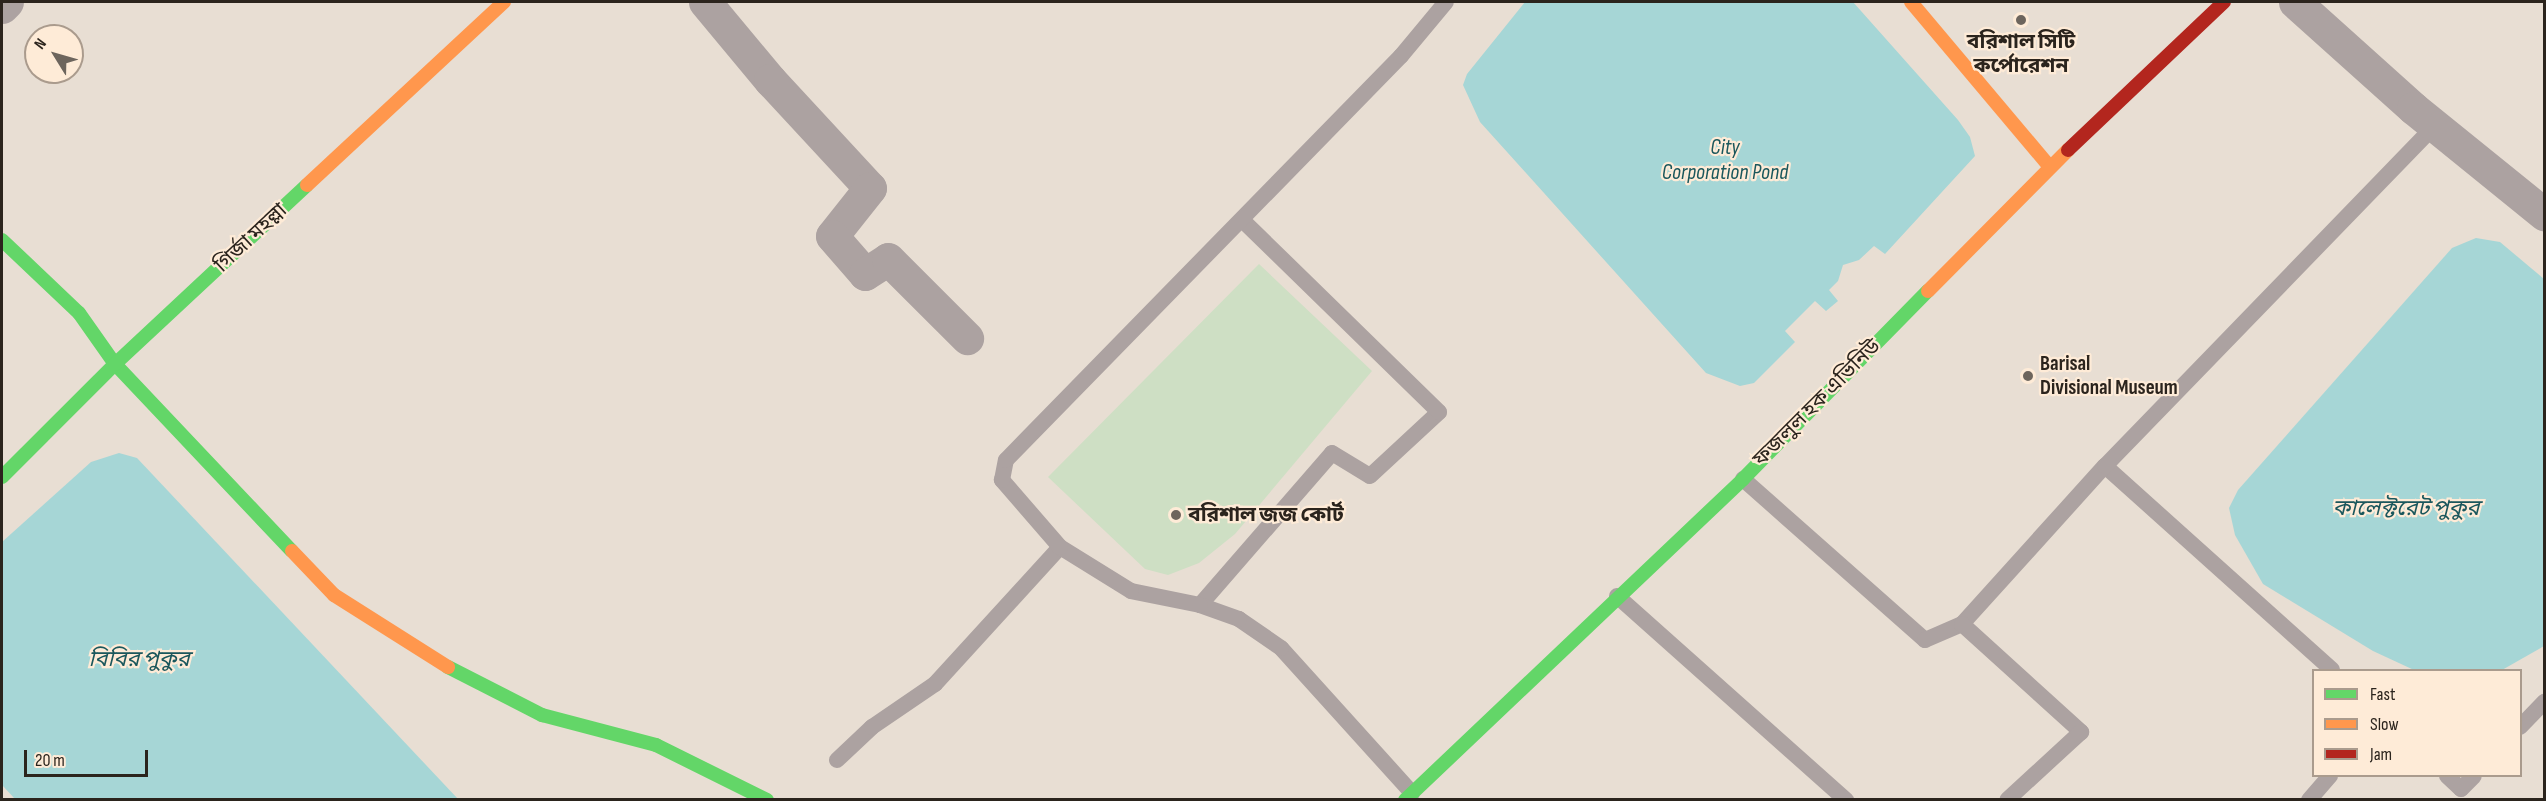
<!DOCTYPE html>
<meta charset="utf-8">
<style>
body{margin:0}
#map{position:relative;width:2546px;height:801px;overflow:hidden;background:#e8ded3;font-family:"Sofia Sans Condensed","Noto Sans Bengali",sans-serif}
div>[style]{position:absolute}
.green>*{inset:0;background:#cedfc4}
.water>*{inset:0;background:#a6d6d6}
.lane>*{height:16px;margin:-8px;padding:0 8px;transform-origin:8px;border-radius:8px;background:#aca2a1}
.street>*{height:33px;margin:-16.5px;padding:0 16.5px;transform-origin:16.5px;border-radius:16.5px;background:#aca2a1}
.fast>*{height:14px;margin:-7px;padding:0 7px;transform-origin:7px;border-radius:7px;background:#63d668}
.slow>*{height:14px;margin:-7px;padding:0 7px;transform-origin:7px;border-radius:7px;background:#ff974d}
.jam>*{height:14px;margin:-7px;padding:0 7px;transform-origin:7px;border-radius:7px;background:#b3261e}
.dots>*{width:16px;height:16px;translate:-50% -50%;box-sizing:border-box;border:3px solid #feebd7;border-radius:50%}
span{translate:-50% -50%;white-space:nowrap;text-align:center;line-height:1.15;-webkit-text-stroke:4.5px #feebd7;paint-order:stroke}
.poi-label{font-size:21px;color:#2b241d;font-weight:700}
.left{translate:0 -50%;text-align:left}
.street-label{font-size:21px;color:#2b241d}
.water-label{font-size:22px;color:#1a575c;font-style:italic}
.frame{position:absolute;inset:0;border:3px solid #2b241d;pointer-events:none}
.legend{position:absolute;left:2312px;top:669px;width:210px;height:108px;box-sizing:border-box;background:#feebd7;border:2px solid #aa9b8d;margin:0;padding:8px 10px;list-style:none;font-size:18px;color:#2b241d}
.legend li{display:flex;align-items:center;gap:12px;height:30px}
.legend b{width:30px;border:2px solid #aa9b8d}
.north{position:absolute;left:24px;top:24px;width:60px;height:60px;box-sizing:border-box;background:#feebd7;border:2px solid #aa9b8d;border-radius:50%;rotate:307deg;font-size:16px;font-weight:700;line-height:24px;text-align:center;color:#2b241d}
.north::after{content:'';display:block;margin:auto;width:21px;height:27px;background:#6d655d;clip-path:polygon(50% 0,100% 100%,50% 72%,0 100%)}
.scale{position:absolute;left:24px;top:750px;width:124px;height:27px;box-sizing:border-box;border:3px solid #2b241d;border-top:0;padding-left:8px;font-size:18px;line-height:21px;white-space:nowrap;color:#2b241d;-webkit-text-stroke:4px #feebd7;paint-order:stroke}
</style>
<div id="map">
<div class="green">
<i style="clip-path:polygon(1259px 264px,1372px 371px,1235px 534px,1199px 563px,1168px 575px,1145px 569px,1048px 477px)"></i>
</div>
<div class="water">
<i style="clip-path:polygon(1525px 2px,1853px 2px,1958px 120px,1970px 137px,1975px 156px,1885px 254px,1874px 246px,1859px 260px,1843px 265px,1838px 281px,1829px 290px,1838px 301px,1826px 311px,1815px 301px,1785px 331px,1795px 342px,1754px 383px,1740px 386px,1706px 373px,1480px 122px,1463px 85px,1467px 74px)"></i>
<i style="clip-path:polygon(2476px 238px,2500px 242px,2544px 279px,2544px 646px,2502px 670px,2414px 670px,2373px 651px,2263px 584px,2235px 535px,2229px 508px,2238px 490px,2452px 248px)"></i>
<i style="clip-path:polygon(119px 453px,137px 458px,458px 799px,15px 799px,2px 785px,2px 542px,91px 462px)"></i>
</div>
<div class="lane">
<i style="left:2105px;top:466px;width:305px;rotate:41.9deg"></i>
<i style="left:1743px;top:479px;width:243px;rotate:41.5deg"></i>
<i style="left:1925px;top:640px;width:40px;rotate:-23.4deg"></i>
<i style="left:1962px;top:624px;width:213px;rotate:-47.9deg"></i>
<i style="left:2105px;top:466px;width:475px;rotate:-45.9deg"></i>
<i style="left:1617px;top:596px;width:307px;rotate:41.7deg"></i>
<i style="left:1200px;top:605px;width:201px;rotate:-49deg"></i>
<i style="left:1332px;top:453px;width:44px;rotate:31.2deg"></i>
<i style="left:1370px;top:476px;width:94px;rotate:-42.8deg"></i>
<i style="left:1439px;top:412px;width:275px;rotate:-135.7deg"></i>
<i style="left:1962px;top:624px;width:161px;rotate:42.2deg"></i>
<i style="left:2081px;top:732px;width:100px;rotate:137.4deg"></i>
<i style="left:2520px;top:727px;width:35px;rotate:-46deg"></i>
<i style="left:837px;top:760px;width:48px;rotate:-43.3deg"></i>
<i style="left:872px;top:727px;width:76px;rotate:-34.3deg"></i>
<i style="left:935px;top:684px;width:185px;rotate:-47.6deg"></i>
<i style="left:2447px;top:776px;width:19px;rotate:43deg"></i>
<i style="left:2461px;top:789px;width:18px;rotate:-45deg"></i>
<i style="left:1412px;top:793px;width:195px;rotate:-132.1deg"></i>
<i style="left:1281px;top:648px;width:51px;rotate:-145.4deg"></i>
<i style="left:1239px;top:619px;width:41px;rotate:-160.3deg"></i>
<i style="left:1200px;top:605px;width:70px;rotate:-168.5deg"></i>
<i style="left:1131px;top:591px;width:84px;rotate:-148.2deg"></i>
<i style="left:1060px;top:547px;width:89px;rotate:-130.9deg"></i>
<i style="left:1002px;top:480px;width:20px;rotate:-79deg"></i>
<i style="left:1006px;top:460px;width:565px;rotate:-45.65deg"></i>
<i style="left:1401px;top:56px;width:70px;rotate:-50.2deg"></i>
<i style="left:2309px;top:800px;width:32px;rotate:-49deg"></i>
</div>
<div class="street">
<i style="left:705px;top:2px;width:102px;rotate:50.2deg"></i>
<i style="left:770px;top:80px;width:147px;rotate:47.2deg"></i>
<i style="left:870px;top:188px;width:61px;rotate:128.4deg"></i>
<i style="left:832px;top:236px;width:50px;rotate:49deg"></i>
<i style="left:865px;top:274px;width:27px;rotate:-33deg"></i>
<i style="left:888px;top:259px;width:112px;rotate:45deg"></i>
<i style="left:2295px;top:2px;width:159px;rotate:41.9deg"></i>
<i style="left:2413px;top:108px;width:169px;rotate:39deg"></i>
<i style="left:2px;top:7px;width:7px;rotate:-45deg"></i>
</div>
<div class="fast">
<i style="left:2px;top:240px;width:106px;rotate:43.5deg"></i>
<i style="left:79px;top:313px;width:62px;rotate:54.8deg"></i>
<i style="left:115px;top:364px;width:257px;rotate:46.6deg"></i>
<i style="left:2px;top:477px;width:160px;rotate:-45deg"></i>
<i style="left:115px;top:364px;width:262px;rotate:-43deg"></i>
<i style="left:448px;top:667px;width:106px;rotate:27.1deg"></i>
<i style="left:542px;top:715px;width:118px;rotate:14.7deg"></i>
<i style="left:656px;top:745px;width:124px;rotate:26.4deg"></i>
<i style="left:1405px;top:800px;width:466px;rotate:-43.5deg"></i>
<i style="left:1743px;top:479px;width:264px;rotate:-45.5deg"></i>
</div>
<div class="slow">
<i style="left:1911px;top:2px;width:216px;rotate:49.9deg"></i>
<i style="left:307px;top:185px;width:269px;rotate:-42.9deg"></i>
<i style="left:1928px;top:291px;width:199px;rotate:-45.2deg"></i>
<i style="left:292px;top:551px;width:61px;rotate:46.3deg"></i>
<i style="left:334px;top:595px;width:135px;rotate:32.3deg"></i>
</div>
<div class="jam">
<i style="left:2068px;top:150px;width:215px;rotate:-43.5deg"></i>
</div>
<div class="dots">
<i style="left:2021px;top:20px;background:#6d655d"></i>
<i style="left:2028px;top:376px;background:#6d655d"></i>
<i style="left:1176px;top:515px;background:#6d655d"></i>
</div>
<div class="poi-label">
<span style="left:2021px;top:54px">বরিশাল সিটি<br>কর্পোরেশন</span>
<span class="left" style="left:2040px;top:376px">Barisal<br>Divisional Museum</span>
<span class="left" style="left:1188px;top:515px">বরিশাল জজ কোর্ট</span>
</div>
<div class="street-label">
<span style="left:251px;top:238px;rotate:-43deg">গির্জা মহল্লা</span>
<span style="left:1817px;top:403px;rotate:-45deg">ফজলুল হক এভিনিউ</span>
</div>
<div class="water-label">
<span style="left:1725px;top:160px">City<br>Corporation Pond</span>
<span style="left:2406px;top:509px">কালেক্টরেট পুকুর</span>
<span style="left:139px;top:660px">বিবির পুকুর</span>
</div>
<div class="frame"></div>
<ul class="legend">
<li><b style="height:8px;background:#63d668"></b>Fast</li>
<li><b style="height:8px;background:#ff974d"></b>Slow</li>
<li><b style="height:8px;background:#b3261e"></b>Jam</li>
</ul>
<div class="north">N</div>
<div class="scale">20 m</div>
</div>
